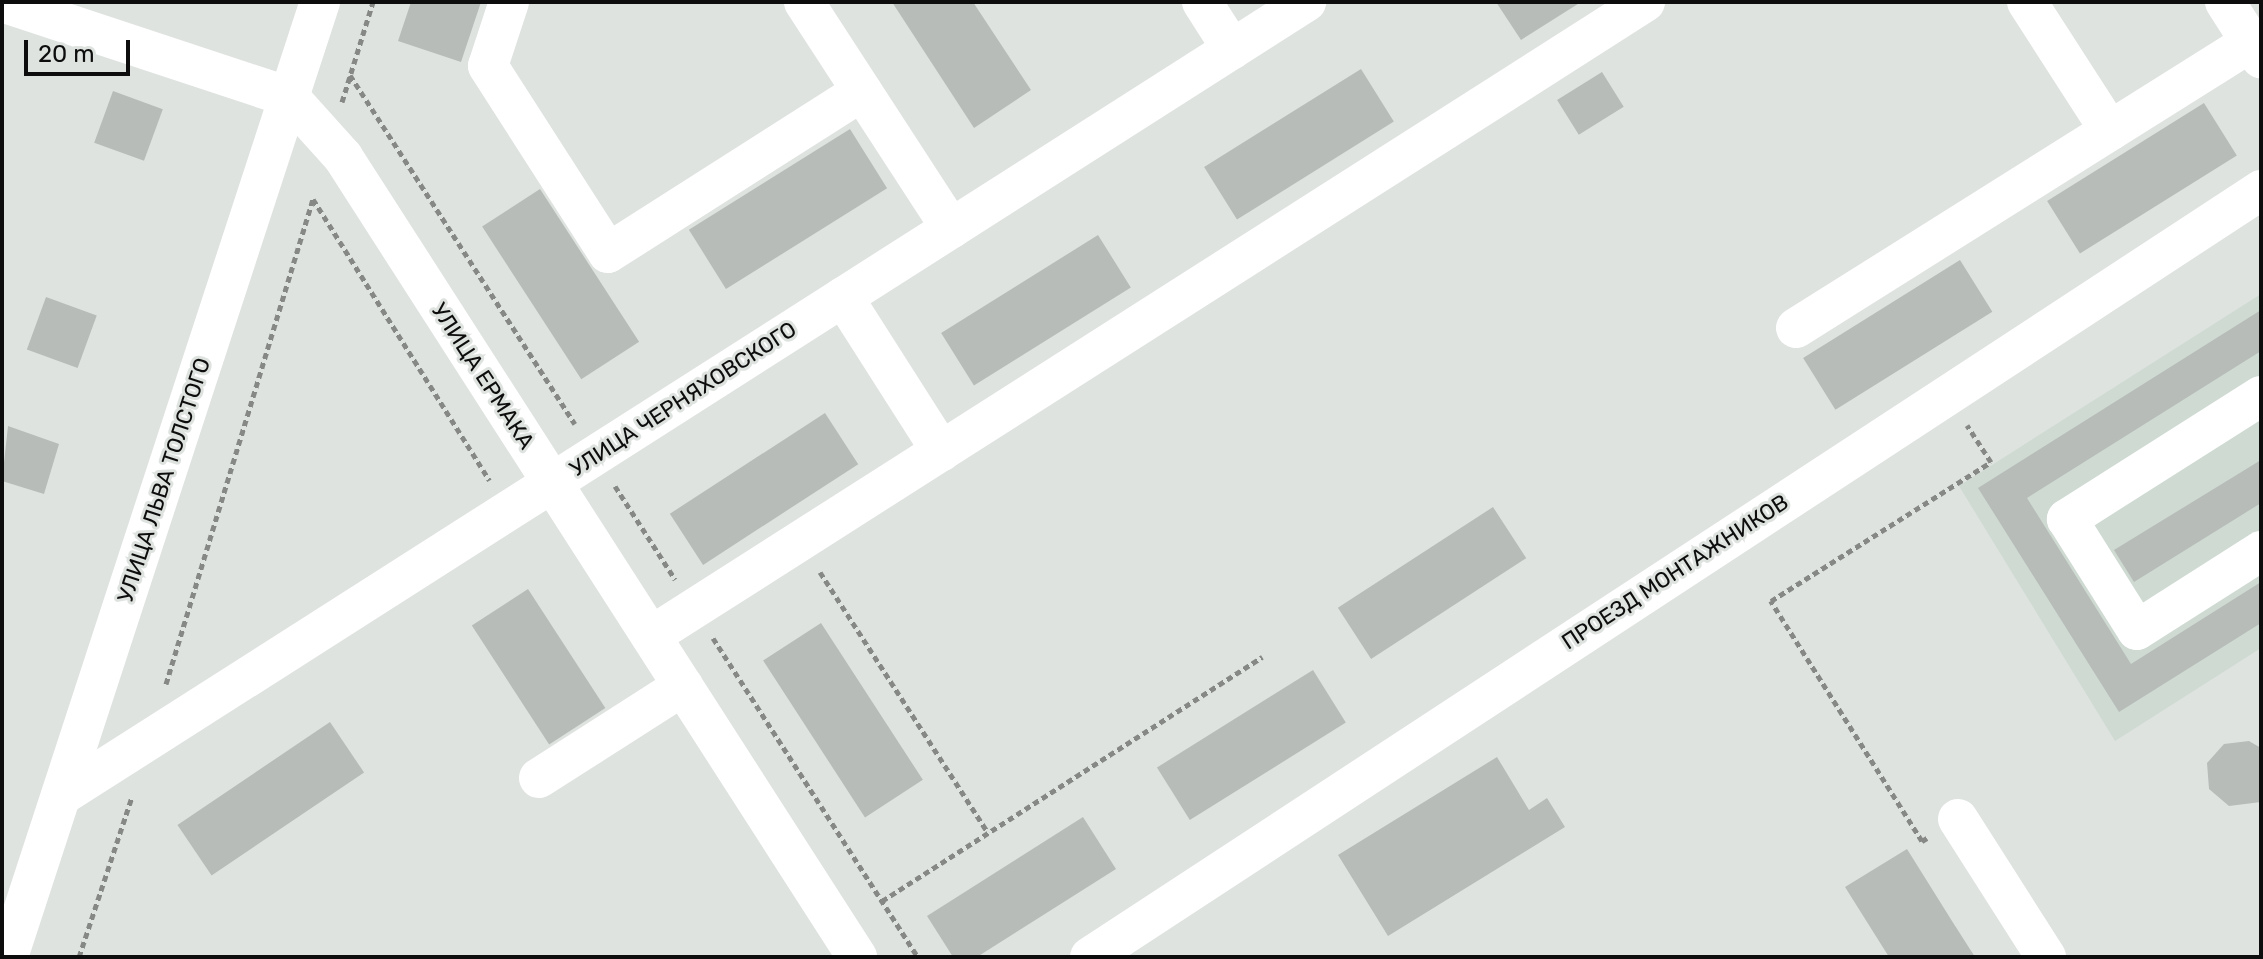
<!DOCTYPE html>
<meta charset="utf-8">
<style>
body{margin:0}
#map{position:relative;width:2263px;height:959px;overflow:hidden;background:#dfe3e0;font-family:Rubik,sans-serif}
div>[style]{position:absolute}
.built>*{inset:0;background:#cedad2}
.building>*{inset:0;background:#b7bcb9;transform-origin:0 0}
.path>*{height:5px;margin-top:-2.5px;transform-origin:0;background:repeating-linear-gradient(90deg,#858885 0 6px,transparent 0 10px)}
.minor>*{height:40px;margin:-20px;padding:0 20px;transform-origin:20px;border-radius:20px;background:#fff}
span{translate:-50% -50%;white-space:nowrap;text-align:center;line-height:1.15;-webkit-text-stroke:6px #dfe3e0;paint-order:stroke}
.street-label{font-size:22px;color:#0c0d0c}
.frame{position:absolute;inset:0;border:4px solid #0c0d0c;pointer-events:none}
.scale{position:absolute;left:24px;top:40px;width:106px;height:36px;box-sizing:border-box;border:4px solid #0c0d0c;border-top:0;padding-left:10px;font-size:24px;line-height:28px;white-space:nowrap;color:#0c0d0c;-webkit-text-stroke:6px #dfe3e0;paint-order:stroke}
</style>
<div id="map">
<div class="built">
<i style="clip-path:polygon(2261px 294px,2261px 648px,2115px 741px,1959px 486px)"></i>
</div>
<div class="building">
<i style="clip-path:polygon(411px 2px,481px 2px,461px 62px,398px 41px)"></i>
<i style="clip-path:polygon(892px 2px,973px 2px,1031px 90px,974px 128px)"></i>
<i style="clip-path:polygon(1496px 2px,1581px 2px,1521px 40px)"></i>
<i style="left:1361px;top:69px;width:62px;height:185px;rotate:58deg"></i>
<i style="left:1602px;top:72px;width:41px;height:53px;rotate:58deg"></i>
<i style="left:113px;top:91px;width:53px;height:55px;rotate:20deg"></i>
<i style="left:2204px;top:103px;width:62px;height:185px;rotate:58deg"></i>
<i style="left:850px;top:129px;width:70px;height:190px;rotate:58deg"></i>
<i style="left:540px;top:189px;width:182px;height:69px;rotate:57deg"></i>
<i style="left:1098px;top:235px;width:62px;height:185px;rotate:58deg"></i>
<i style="left:1960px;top:260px;width:61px;height:185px;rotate:58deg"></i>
<i style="left:46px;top:297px;width:54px;height:56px;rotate:20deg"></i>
<i style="clip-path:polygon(2261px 310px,2261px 351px,2027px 498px,2131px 664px,2261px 582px,2261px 623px,2119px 712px,1978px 488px)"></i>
<i style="left:825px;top:413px;width:61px;height:185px;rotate:57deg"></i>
<i style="clip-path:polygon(8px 426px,59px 444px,44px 494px,2px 481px)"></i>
<i style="clip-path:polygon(2261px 460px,2261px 503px,2134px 582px,2114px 550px)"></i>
<i style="left:1493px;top:507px;width:61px;height:185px;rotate:57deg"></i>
<i style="left:528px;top:589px;width:142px;height:67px;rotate:57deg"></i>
<i style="left:821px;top:623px;width:187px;height:69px;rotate:57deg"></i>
<i style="left:1313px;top:670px;width:62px;height:184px;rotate:58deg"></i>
<i style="left:330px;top:722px;width:61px;height:184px;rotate:56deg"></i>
<i style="clip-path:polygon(2249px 741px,2261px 748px,2261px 802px,2229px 806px,2209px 789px,2207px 763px,2224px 744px)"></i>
<i style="clip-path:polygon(1497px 757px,1529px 810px,1547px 798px,1565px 827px,1388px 936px,1338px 855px)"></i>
<i style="clip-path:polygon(1083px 817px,1116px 869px,977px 957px,953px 957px,927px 916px)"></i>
<i style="clip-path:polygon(1907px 849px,1952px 921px,1975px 957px,1889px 957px,1845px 887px)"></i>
</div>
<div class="path">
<i style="left:350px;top:75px;width:415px;rotate:57.2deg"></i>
<i style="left:342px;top:102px;width:105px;rotate:-72.8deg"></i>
<i style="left:615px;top:486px;width:111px;rotate:57.2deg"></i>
<i style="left:820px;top:572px;width:310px;rotate:57.2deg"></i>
<i style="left:713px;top:638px;width:379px;rotate:57.3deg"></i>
<i style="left:166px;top:684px;width:507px;rotate:-73.14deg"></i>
<i style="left:313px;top:199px;width:332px;rotate:57.9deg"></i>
<i style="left:1927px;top:838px;width:6px;rotate:149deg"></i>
<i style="left:1922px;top:841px;width:284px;rotate:-122.2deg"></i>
<i style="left:1771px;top:601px;width:260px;rotate:-32.3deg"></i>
<i style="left:1991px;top:462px;width:44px;rotate:-123deg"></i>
<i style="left:882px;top:901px;width:452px;rotate:-32.7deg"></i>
<i style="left:79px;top:957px;width:169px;rotate:-71.7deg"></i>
</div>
<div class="minor">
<i style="left:2px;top:2px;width:302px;rotate:18.3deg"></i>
<i style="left:289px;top:97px;width:81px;rotate:48deg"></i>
<i style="left:343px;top:157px;width:951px;rotate:57.28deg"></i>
<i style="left:509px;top:2px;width:67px;rotate:108.2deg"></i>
<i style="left:488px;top:66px;width:222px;rotate:57.3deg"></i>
<i style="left:608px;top:253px;width:301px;rotate:-32.5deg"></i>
<i style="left:804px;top:2px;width:270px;rotate:57deg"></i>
<i style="left:1202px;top:2px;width:56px;rotate:57.4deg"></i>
<i style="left:2027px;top:2px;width:153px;rotate:57.2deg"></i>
<i style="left:2225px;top:2px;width:67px;rotate:57.3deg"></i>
<i style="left:843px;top:297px;width:183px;rotate:57.5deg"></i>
<i style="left:1796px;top:328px;width:537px;rotate:-32.15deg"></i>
<i style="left:2261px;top:396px;width:230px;rotate:147.6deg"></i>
<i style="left:2067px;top:519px;width:131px;rotate:57.8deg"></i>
<i style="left:2137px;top:630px;width:147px;rotate:-32.5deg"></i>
<i style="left:651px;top:636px;width:1179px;rotate:-32.53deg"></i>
<i style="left:539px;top:778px;width:171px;rotate:-32.6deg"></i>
<i style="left:61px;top:796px;width:1477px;rotate:-32.53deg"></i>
<i style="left:1958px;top:819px;width:164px;rotate:57.5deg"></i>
<i style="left:8px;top:957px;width:1005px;rotate:-71.91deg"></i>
<i style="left:1090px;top:957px;width:1400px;rotate:-33.22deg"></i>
</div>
<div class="street-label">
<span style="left:483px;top:376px;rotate:57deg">УЛИЦА ЕРМАКА</span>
<span style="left:683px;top:399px;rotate:-33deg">УЛИЦА ЧЕРНЯХОВСКОГО</span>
<span style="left:164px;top:480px;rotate:-72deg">УЛИЦА ЛЬВА ТОЛСТОГО</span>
<span style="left:1675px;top:572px;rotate:-33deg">ПРОЕЗД МОНТАЖНИКОВ</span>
</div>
<div class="frame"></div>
<div class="scale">20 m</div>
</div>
